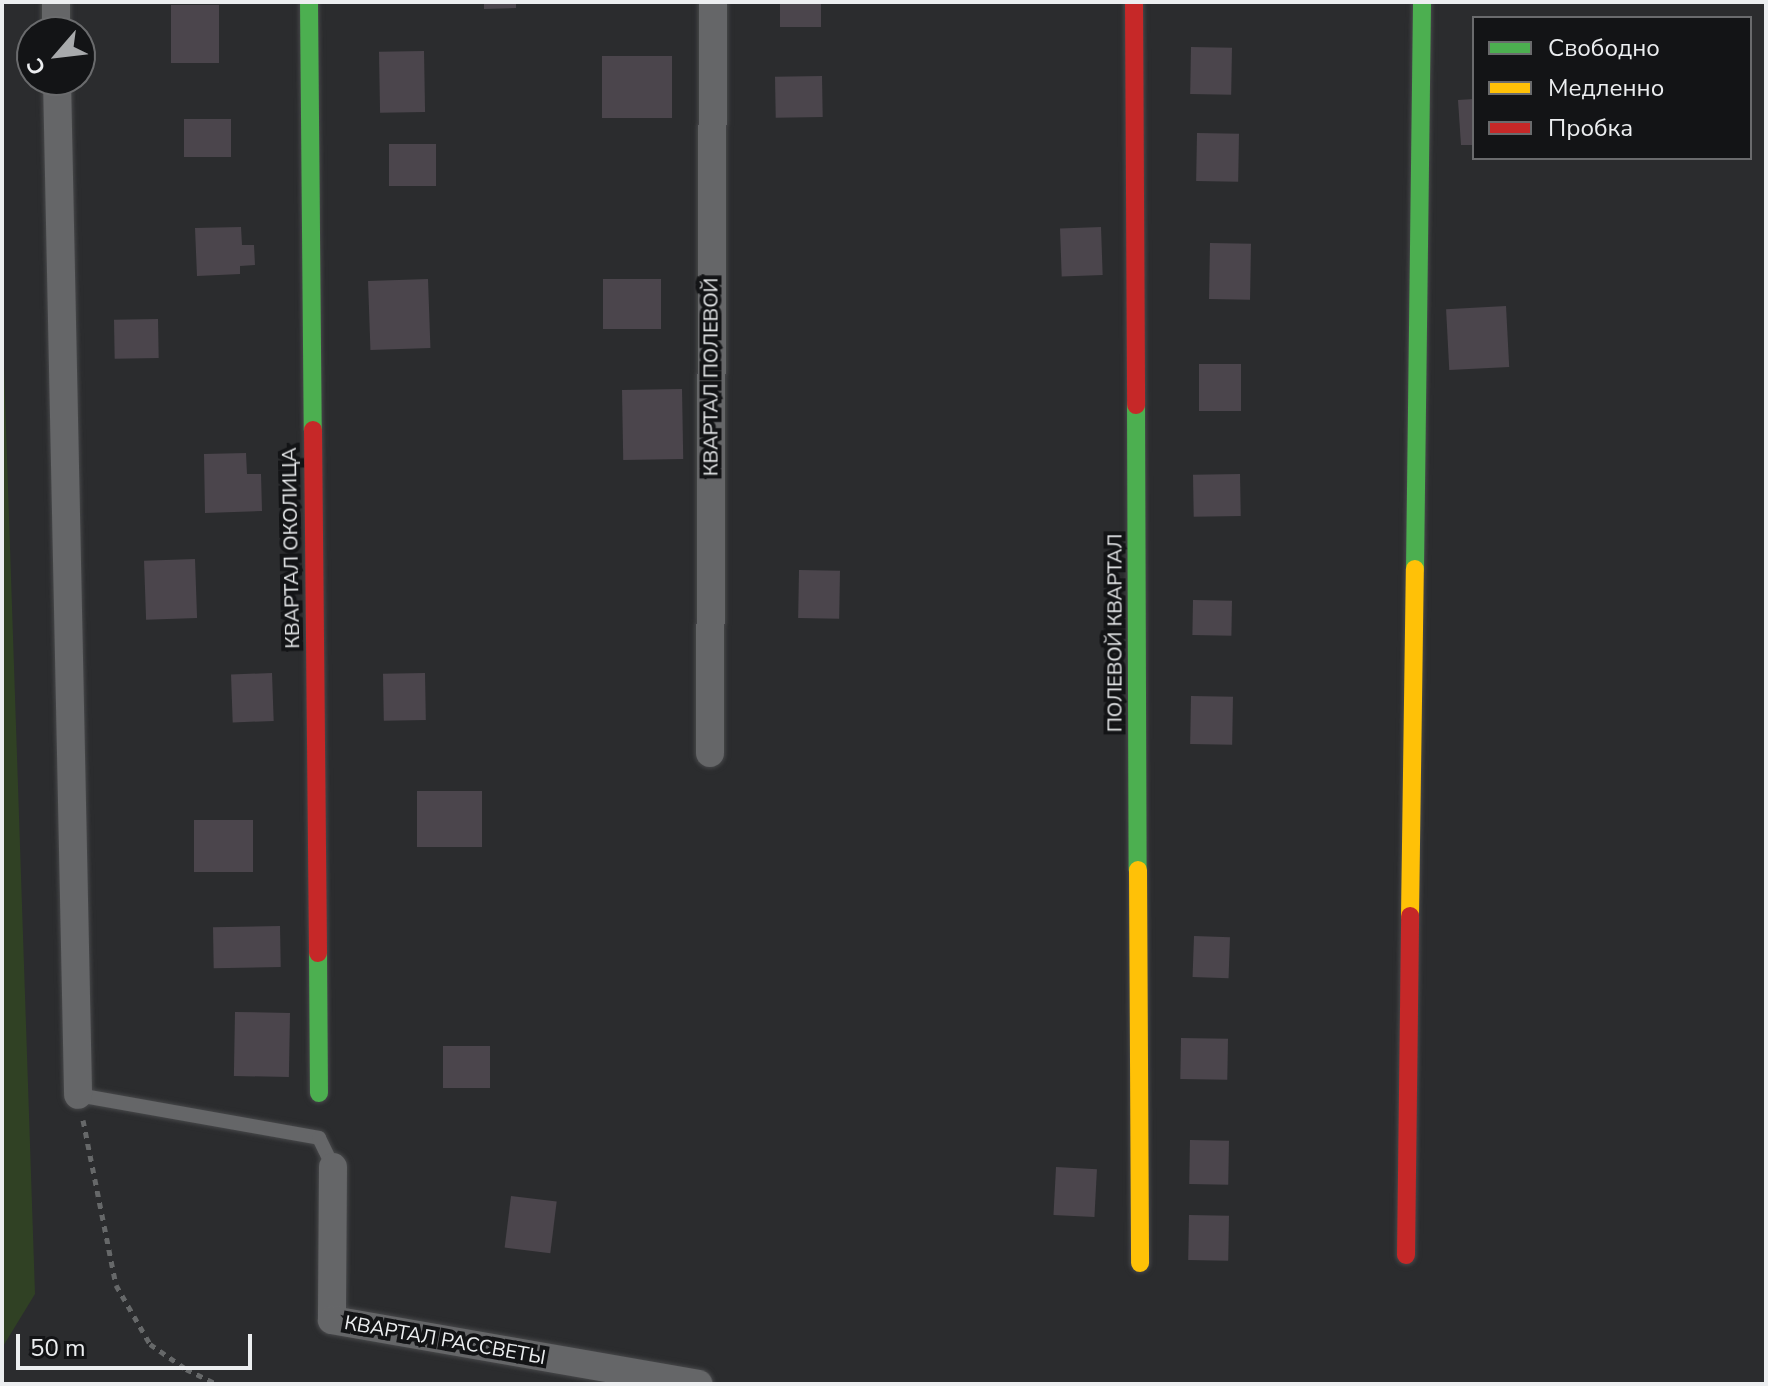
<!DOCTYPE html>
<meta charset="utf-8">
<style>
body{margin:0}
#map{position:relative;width:1768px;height:1386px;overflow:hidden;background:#2b2c2e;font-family:"Nunito Sans",sans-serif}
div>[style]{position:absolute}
.green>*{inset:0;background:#304124}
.building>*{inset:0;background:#4b454c;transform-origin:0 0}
.path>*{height:5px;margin-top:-2.5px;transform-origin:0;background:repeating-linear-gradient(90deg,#666869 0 6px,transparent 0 12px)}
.roads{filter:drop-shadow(0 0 2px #47484a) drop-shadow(0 0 2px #47484a)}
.lane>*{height:14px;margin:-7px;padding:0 7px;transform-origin:7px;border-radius:7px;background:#656668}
.street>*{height:28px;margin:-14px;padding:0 14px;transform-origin:14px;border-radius:14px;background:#656668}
.fast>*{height:18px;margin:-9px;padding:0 9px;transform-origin:9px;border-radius:9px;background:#4caf50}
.slow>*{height:18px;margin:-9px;padding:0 9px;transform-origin:9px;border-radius:9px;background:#ffc107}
.jam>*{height:18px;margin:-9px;padding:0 9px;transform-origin:9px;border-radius:9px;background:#c62828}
span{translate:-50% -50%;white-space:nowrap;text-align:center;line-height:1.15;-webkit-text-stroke:8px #131416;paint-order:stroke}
.street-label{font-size:20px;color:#eceef0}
.frame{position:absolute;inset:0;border:4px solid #eceef0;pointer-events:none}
.legend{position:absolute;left:1472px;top:16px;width:280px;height:144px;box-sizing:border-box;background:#131416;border:2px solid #6a6b6d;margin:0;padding:10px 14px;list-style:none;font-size:24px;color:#eceef0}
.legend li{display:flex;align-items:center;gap:16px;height:40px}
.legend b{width:40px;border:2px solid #6a6b6d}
.north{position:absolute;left:16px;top:16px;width:80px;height:80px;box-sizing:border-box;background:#131416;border:2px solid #6a6b6d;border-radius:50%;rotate:242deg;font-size:22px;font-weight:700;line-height:32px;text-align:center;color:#eceef0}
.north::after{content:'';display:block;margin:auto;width:28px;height:36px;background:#a8aaac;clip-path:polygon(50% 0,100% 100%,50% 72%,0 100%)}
.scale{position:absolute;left:16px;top:1334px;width:236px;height:36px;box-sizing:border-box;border:4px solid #eceef0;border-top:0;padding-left:10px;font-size:24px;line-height:28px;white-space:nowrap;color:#eceef0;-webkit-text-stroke:6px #131416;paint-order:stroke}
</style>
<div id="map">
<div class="green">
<i style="clip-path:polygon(2px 308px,35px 1294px,2px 1348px)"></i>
</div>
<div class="building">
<i style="clip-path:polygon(484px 2px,516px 2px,516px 8px,484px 9px)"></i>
<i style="left:780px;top:2px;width:41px;height:25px"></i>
<i style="left:219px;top:5px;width:58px;height:48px;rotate:90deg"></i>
<i style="left:1191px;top:47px;width:41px;height:47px;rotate:1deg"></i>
<i style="left:424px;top:51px;width:61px;height:45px;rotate:89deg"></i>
<i style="left:602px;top:56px;width:70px;height:62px"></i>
<i style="left:822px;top:76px;width:41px;height:47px;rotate:89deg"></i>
<i style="clip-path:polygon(1474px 99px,1474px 145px,1461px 145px,1458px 100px)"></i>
<i style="left:184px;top:119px;width:47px;height:38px"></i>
<i style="left:1197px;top:133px;width:42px;height:48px;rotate:1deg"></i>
<i style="left:389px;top:144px;width:47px;height:42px"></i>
<i style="clip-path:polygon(241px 227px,242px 245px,254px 245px,255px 265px,240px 266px,240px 274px,197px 276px,195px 228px)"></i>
<i style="left:1101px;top:227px;width:48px;height:41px;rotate:88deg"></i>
<i style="left:1210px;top:243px;width:41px;height:56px;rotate:1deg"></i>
<i style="left:428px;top:279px;width:69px;height:60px;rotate:88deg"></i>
<i style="left:603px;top:279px;width:58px;height:50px"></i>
<i style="left:1506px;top:306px;width:61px;height:60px;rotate:87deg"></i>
<i style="left:158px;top:319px;width:39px;height:44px;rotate:89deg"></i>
<i style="left:1199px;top:364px;width:42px;height:47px"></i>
<i style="left:682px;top:389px;width:70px;height:60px;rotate:89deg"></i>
<i style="clip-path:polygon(246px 453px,247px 474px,261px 474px,262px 511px,205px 513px,204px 454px)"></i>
<i style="left:1240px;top:474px;width:42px;height:47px;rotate:89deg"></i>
<i style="left:195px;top:559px;width:59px;height:51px;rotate:88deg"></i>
<i style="left:799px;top:570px;width:41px;height:48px;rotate:1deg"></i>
<i style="left:1193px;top:600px;width:39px;height:35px;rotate:1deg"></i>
<i style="left:272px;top:673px;width:48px;height:41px;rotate:88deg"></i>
<i style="left:425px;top:673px;width:47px;height:42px;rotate:89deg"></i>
<i style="left:1191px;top:696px;width:42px;height:48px;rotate:1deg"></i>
<i style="left:417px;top:791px;width:65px;height:56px"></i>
<i style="left:194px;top:820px;width:59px;height:52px"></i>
<i style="left:280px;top:926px;width:41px;height:67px;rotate:89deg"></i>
<i style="left:1194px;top:936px;width:36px;height:41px;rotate:2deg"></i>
<i style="left:235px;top:1012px;width:55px;height:64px;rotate:1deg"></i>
<i style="left:1181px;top:1038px;width:47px;height:41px;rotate:1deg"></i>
<i style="left:443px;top:1046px;width:47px;height:42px"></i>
<i style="left:1190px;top:1140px;width:39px;height:44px;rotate:1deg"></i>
<i style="left:1056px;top:1167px;width:41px;height:48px;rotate:3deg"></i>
<i style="left:511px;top:1196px;width:46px;height:52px;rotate:7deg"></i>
<i style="left:1189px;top:1215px;width:40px;height:45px;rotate:1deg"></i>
</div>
<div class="path">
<i style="left:83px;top:1120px;width:168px;rotate:78.7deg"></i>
<i style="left:116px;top:1285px;width:68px;rotate:60deg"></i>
<i style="left:150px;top:1344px;width:44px;rotate:34.8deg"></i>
<i style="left:186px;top:1369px;width:34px;rotate:26deg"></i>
</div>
<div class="roads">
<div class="lane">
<i style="left:78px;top:1095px;width:245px;rotate:10.1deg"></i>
<i style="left:319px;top:1138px;width:32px;rotate:64deg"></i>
</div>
<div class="street">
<i style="left:56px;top:2px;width:30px;rotate:90deg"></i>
<i style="left:57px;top:80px;width:1015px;rotate:88.81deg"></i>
<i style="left:710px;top:753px;width:751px;rotate:-89.77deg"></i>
<i style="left:333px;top:1167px;width:153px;rotate:90.4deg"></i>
<i style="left:332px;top:1320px;width:372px;rotate:9.9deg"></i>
</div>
<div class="fast">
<i style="left:309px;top:2px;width:428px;rotate:89.5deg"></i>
<i style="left:1136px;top:405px;width:465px;rotate:89.8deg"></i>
<i style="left:1415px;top:569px;width:567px;rotate:-89.29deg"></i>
<i style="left:318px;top:953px;width:140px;rotate:89.6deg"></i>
</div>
<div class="slow">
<i style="left:1138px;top:870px;width:393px;rotate:89.7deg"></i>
<i style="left:1410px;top:916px;width:347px;rotate:-89.2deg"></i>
</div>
<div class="jam">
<i style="left:1134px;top:2px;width:403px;rotate:89.7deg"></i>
<i style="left:313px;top:430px;width:523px;rotate:89.45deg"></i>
<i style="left:1406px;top:1255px;width:339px;rotate:-89.3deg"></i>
</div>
</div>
<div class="street-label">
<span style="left:711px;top:377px;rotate:-90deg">КВАРТАЛ ПОЛЕВОЙ</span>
<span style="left:291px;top:548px;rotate:-91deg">КВАРТАЛ ОКОЛИЦА</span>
<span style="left:1115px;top:633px;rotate:-90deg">ПОЛЕВОЙ КВАРТАЛ</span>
<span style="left:445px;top:1340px;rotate:10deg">КВАРТАЛ РАССВЕТЫ</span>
</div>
<div class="frame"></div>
<ul class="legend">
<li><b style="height:10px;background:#4caf50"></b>Свободно</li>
<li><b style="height:10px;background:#ffc107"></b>Медленно</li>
<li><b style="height:10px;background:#c62828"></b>Пробка</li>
</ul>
<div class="north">С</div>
<div class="scale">50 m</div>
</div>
